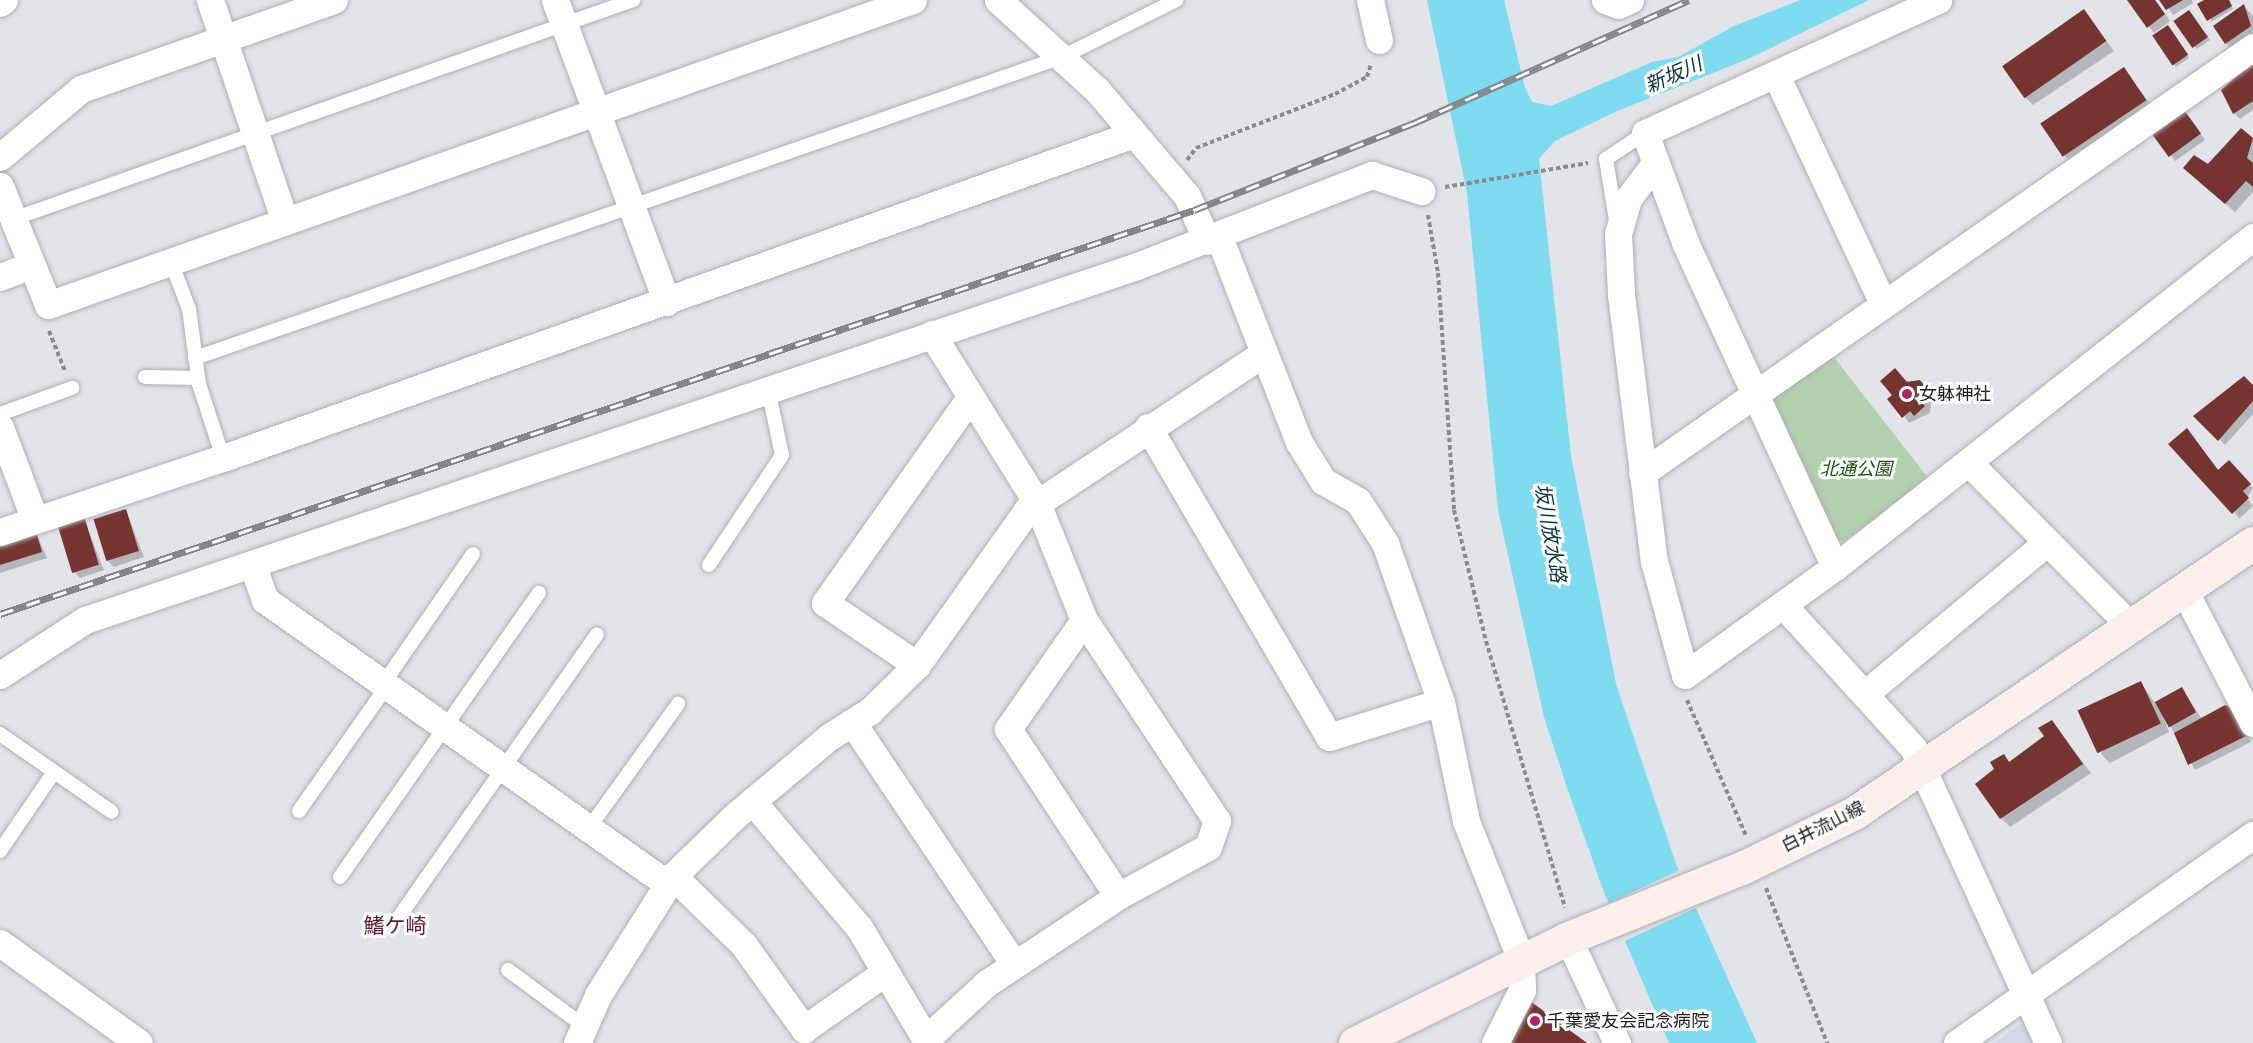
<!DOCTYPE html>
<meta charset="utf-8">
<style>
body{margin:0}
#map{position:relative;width:2253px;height:1043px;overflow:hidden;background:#e2e4ea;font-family:Merriweather,"Noto Sans JP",serif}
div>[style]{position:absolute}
.built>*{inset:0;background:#d3d7e4}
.green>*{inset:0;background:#b3d0af}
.water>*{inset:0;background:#7edbf0}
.pier>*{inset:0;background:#e2e4ea;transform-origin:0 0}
.shadow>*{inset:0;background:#0003}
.building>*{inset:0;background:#75342f;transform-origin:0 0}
.path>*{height:4px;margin-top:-2px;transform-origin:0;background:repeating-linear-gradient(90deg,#898b8f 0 4.5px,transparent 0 7.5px)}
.roads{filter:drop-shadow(0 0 2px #aeafb5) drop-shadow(0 0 2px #aeafb5)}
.service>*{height:14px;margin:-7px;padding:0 7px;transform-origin:7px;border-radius:7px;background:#fff}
.minor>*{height:27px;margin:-13.5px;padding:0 13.5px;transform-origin:13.5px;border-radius:13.5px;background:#fff}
.secondary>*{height:33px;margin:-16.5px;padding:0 16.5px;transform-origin:16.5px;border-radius:16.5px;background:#fcefec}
.rail>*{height:7px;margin-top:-3.5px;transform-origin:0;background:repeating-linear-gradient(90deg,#fff 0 14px,#84868a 0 28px);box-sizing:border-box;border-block:2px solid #84868a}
.dots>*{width:16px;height:16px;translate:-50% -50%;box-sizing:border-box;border:3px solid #fff;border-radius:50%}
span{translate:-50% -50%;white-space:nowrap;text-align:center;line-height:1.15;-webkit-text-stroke:6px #fff;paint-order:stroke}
.poi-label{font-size:18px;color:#1d1e20}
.left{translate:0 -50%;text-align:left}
.park-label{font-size:18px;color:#11550a;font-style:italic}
.street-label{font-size:18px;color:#1d1e20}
.water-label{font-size:20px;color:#05333c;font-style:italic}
.quarter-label{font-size:21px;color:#601c34}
</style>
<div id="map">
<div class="built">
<i style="clip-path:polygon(2024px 1022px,2033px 1043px,1995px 1043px)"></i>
</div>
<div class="green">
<i style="clip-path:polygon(1833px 356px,1929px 479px,1843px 542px,1833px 536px,1771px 404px,1774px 394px)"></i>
</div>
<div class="water">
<i style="clip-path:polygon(1427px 0,1504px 0,1525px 88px,1532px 102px,1551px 106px,1652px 62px,1678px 57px,1734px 26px,1800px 0,1869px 0,1748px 59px,1617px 111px,1555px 141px,1539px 159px,1571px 456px,1616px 684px,1676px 864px,1757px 1043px,1669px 1043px,1605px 895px,1567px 788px,1544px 717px,1498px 510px,1467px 193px)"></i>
</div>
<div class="pier">
<i style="left:1682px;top:869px;width:41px;height:84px;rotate:65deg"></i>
</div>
<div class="shadow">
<i style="clip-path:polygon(2129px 0,2155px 0,2170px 21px,2154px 33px)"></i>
<i style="clip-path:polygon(2163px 0,2192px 0,2193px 3px,2173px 15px)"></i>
<i style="clip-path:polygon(2207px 0,2228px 0,2233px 9px,2211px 22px)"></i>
<i style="clip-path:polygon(2244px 6px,2253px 16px,2253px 35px,2231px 49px,2226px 43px)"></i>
<i style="clip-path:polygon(2084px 11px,2114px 51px,2033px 105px,2024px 96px)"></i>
<i style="clip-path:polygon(2191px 15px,2210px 40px,2197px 49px,2195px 47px)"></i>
<i style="clip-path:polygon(2170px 29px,2189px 58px,2176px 67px,2174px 65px)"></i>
<i style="clip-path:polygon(2253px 64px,2253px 110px,2240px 119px,2234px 113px)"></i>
<i style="clip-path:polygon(2124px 69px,2154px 109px,2073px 164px,2064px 155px)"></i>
<i style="clip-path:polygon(2189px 117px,2205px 140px,2175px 161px,2154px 133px)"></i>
<i style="clip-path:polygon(2241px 130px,2253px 140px,2253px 192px,2235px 212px,2194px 177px)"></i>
<i style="clip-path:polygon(1882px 381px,1911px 381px,1926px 390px,1932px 396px,1930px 413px,1909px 423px)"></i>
<i style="clip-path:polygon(2253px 387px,2253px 414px,2225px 445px,2195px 416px)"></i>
<i style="clip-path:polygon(2187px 430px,2219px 471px,2235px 468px,2253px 488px,2247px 498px,2253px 506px,2239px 519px)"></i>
<i style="clip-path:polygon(126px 510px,144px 557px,114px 567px,108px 561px)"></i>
<i style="clip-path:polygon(83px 518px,104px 570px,80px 578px,74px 572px)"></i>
<i style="clip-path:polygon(35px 530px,47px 558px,0 573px,0 541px)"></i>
<i style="clip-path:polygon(2141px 683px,2155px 703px,2182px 689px,2202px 719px,2238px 716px,2251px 742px,2195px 770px,2159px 706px,2169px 732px,2110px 763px,2101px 754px)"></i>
<i style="clip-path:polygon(2052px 722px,2091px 773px,2010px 827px,2001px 818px,1996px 769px,2003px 756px,2011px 763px,2046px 736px)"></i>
</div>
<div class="building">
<i style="clip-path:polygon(2127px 0,2155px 0,2165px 14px,2147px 28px)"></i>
<i style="clip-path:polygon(2159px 0,2183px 0,2166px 10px)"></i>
<i style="clip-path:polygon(2204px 0,2229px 0,2232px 6px,2207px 21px,2197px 4px)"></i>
<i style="clip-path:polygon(2244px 4px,2251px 26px,2225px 44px,2213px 26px)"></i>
<i style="left:2084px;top:9px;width:39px;height:100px;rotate:55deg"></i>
<i style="left:2189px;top:10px;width:33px;height:19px;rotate:55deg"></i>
<i style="left:2168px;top:25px;width:36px;height:19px;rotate:56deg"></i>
<i style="clip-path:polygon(2253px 62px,2253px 101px,2233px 114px,2221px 90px)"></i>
<i style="left:2124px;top:67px;width:40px;height:101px;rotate:56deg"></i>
<i style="left:2184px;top:110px;width:29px;height:40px;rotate:54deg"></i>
<i style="clip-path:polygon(2241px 128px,2253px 138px,2247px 158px,2253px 163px,2253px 187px,2246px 181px,2225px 204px,2183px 168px,2194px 155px,2208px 164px)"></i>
<i style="clip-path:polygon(1895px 368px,1907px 382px,1920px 380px,1927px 389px,1921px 402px,1925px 406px,1914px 416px,1910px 411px,1902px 418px,1887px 399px,1892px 395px,1880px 381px)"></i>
<i style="clip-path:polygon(2244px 376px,2253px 385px,2253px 401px,2218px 441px,2193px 416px)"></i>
<i style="clip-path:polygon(2187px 428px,2218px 470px,2229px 460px,2251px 484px,2243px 491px,2249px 498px,2232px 514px,2168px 444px)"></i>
<i style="left:126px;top:509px;width:44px;height:34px;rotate:73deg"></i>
<i style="left:84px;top:516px;width:51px;height:28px;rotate:73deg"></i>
<i style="clip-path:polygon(35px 528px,42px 552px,0 565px,0 539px)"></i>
<i style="left:2141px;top:681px;width:47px;height:70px;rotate:65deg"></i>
<i style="left:2182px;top:687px;width:29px;height:31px;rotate:61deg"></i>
<i style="clip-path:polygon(2225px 705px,2233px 708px,2246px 736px,2188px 765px,2174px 733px)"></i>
<i style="clip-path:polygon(2052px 720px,2083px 764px,2000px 819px,1975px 784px,1994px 769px,1990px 762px,2004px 754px,2009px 762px,2044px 736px,2038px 728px)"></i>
<i style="clip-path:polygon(1526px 998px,1587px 1043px,1501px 1043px)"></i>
</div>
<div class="path">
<i style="left:1187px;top:160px;width:15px;rotate:-53deg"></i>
<i style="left:1196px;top:148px;width:149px;rotate:-21.2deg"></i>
<i style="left:1335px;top:94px;width:36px;rotate:-28deg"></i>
<i style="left:1367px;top:77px;width:14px;rotate:-73deg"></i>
<i style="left:1445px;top:187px;width:145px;rotate:-9.5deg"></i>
<i style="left:1428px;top:215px;width:59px;rotate:80.2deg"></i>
<i style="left:1438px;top:273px;width:238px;rotate:86.1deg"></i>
<i style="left:1454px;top:510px;width:135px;rotate:76.3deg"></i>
<i style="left:1486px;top:641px;width:278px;rotate:73.5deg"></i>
<i style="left:49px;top:331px;width:43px;rotate:68.2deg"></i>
<i style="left:1687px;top:700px;width:148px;rotate:66.5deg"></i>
<i style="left:1766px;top:888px;width:167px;rotate:68.5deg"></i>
</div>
<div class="roads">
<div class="service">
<i style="left:13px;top:219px;width:658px;rotate:-19.45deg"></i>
<i style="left:1616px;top:220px;width:62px;rotate:-99.3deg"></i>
<i style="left:1606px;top:159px;width:47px;rotate:-33.7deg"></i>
<i style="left:171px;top:262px;width:50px;rotate:69deg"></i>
<i style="left:189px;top:309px;width:76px;rotate:82.4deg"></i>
<i style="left:199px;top:384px;width:78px;rotate:72deg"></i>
<i style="left:195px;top:358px;width:918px;rotate:-19.15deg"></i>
<i style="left:1062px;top:57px;width:128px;rotate:-26.4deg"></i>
<i style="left:145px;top:377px;width:53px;rotate:1.1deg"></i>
<i style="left:0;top:414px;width:77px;rotate:-19.9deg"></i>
<i style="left:709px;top:565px;width:132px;rotate:-56.4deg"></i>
<i style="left:782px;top:455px;width:67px;rotate:-102deg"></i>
<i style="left:383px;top:684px;width:158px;rotate:-55.3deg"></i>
<i style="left:0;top:734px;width:136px;rotate:34.9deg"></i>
<i style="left:299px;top:811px;width:151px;rotate:-54.9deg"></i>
<i style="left:589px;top:828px;width:153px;rotate:-54.3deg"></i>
<i style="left:0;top:851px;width:96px;rotate:-55.6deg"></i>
<i style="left:340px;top:877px;width:347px;rotate:-55deg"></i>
<i style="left:399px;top:917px;width:345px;rotate:-55deg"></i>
<i style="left:508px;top:970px;width:94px;rotate:36.4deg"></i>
</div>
<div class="minor">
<i style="left:210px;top:0;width:234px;rotate:71.3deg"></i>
<i style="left:555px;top:0;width:322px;rotate:69.7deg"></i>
<i style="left:998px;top:0;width:134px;rotate:42.3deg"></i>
<i style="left:1097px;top:90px;width:139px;rotate:49.7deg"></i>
<i style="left:1187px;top:196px;width:49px;rotate:66deg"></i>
<i style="left:1370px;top:0;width:41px;rotate:77.3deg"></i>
<i style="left:1605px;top:0;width:14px;rotate:21deg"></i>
<i style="left:1618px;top:5px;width:13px;rotate:-23deg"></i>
<i style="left:0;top:3px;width:5px;rotate:-37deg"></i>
<i style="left:1776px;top:75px;width:252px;rotate:64.9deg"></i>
<i style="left:0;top:157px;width:106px;rotate:-40deg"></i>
<i style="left:81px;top:89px;width:268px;rotate:-19.4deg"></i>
<i style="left:1655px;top:163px;width:45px;rotate:126.9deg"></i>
<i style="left:1628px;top:199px;width:36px;rotate:106deg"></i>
<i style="left:1618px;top:234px;width:60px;rotate:87.1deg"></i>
<i style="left:1621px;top:294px;width:269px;rotate:83deg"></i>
<i style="left:1654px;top:561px;width:118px;rotate:74.8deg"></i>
<i style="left:1685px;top:675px;width:185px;rotate:-35.8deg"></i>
<i style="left:1835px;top:567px;width:533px;rotate:-38.29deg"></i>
<i style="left:0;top:186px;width:128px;rotate:68deg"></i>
<i style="left:48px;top:305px;width:917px;rotate:-19.42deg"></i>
<i style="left:1219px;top:237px;width:220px;rotate:68.7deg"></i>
<i style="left:1299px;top:442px;width:46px;rotate:58.4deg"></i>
<i style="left:1323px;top:481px;width:40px;rotate:29.7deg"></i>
<i style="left:1358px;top:501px;width:50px;rotate:57.3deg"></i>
<i style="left:1385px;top:543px;width:169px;rotate:70.6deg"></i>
<i style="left:1441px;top:702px;width:122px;rotate:78.1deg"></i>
<i style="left:1466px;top:821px;width:149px;rotate:68.4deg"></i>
<i style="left:1521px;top:960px;width:30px;rotate:88deg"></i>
<i style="left:1522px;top:990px;width:59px;rotate:117deg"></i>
<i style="left:0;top:277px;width:33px;rotate:-21deg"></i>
<i style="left:0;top:427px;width:99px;rotate:69.4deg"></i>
<i style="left:1148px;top:427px;width:359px;rotate:59.7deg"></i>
<i style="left:1329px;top:737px;width:117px;rotate:-17.4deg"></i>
<i style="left:1969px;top:463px;width:226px;rotate:45.2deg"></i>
<i style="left:1642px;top:473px;width:745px;rotate:-34.88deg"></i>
<i style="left:0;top:532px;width:235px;rotate:-18.4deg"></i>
<i style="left:223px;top:458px;width:967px;rotate:-19.58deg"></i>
<i style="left:252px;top:564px;width:38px;rotate:70deg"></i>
<i style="left:265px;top:600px;width:494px;rotate:35.2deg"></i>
<i style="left:1835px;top:567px;width:358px;rotate:-114.8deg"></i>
<i style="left:1685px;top:242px;width:116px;rotate:-110.2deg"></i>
<i style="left:1645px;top:133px;width:322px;rotate:-24.4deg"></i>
<i style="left:2183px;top:588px;width:152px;rotate:62.6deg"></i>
<i style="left:1784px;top:606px;width:192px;rotate:47.7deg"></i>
<i style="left:1913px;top:748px;width:324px;rotate:65.4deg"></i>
<i style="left:1084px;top:620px;width:133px;rotate:124.9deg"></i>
<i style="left:1008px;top:729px;width:200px;rotate:56.6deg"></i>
<i style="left:917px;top:665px;width:111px;rotate:-146deg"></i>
<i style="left:825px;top:603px;width:250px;rotate:-54.8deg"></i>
<i style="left:0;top:675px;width:101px;rotate:-32.9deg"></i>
<i style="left:85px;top:620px;width:1110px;rotate:-18.6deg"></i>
<i style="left:1137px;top:266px;width:252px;rotate:-21.2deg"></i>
<i style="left:1372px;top:175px;width:52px;rotate:18.1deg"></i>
<i style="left:1866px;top:693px;width:236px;rotate:-39.8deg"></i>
<i style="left:852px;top:722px;width:291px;rotate:56.2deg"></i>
<i style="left:752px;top:801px;width:167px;rotate:49.8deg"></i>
<i style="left:860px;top:929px;width:133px;rotate:59.2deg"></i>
<i style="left:673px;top:876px;width:98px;rotate:44.2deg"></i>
<i style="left:743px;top:944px;width:105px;rotate:54.3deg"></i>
<i style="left:804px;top:1029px;width:98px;rotate:-35deg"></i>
<i style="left:1568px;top:938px;width:116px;rotate:65deg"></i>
<i style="left:0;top:943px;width:171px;rotate:35.7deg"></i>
<i style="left:926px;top:1039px;width:83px;rotate:-42.6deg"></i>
<i style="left:987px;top:983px;width:157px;rotate:-33.6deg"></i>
<i style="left:1118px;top:896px;width:102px;rotate:-28.6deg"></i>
<i style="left:1208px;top:847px;width:28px;rotate:-71deg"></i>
<i style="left:1217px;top:821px;width:241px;rotate:-123.5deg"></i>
<i style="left:1084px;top:620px;width:126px;rotate:-111.9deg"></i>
<i style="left:1037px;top:503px;width:199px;rotate:-121.9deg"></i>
<i style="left:577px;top:1043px;width:52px;rotate:-66.4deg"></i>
<i style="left:598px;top:995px;width:141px;rotate:-57.8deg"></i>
<i style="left:673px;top:876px;width:88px;rotate:-44.1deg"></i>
<i style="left:736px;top:815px;width:121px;rotate:-40deg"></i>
<i style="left:829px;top:737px;width:49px;rotate:-32.4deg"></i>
<i style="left:870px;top:711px;width:66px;rotate:-44.4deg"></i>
<i style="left:917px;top:665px;width:190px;rotate:-54.6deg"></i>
<i style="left:1027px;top:510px;width:283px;rotate:-33.5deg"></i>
<i style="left:1957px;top:1043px;width:362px;rotate:-35.1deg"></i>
</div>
<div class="secondary">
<i style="left:1355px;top:1043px;width:237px;rotate:-26.2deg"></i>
<i style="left:1568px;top:938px;width:190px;rotate:-22deg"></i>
<i style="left:1744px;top:867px;width:123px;rotate:-26.1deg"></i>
<i style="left:1854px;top:813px;width:482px;rotate:-34.1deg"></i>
</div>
</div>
<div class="rail">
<i style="left:0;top:614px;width:1260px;rotate:-18.69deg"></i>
<i style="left:1194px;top:210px;width:237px;rotate:-21.6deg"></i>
<i style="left:1414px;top:123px;width:301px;rotate:-24.1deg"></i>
</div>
<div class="dots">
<i style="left:1907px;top:394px;background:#b1235b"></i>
<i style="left:1535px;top:1021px;background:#b1235b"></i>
</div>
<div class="poi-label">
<span class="left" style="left:1919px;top:394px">女躰神社</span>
<span class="left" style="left:1547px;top:1021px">千葉愛友会記念病院</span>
</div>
<div class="park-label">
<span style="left:1856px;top:469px">北通公園</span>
</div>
<div class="street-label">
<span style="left:1823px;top:827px;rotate:-27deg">白井流山線</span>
</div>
<div class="water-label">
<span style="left:1673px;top:74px;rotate:-24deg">新坂川</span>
<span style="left:1551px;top:533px;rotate:80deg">坂川放水路</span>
</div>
<div class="quarter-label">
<span style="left:395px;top:926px">鰭ケ崎</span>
</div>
</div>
